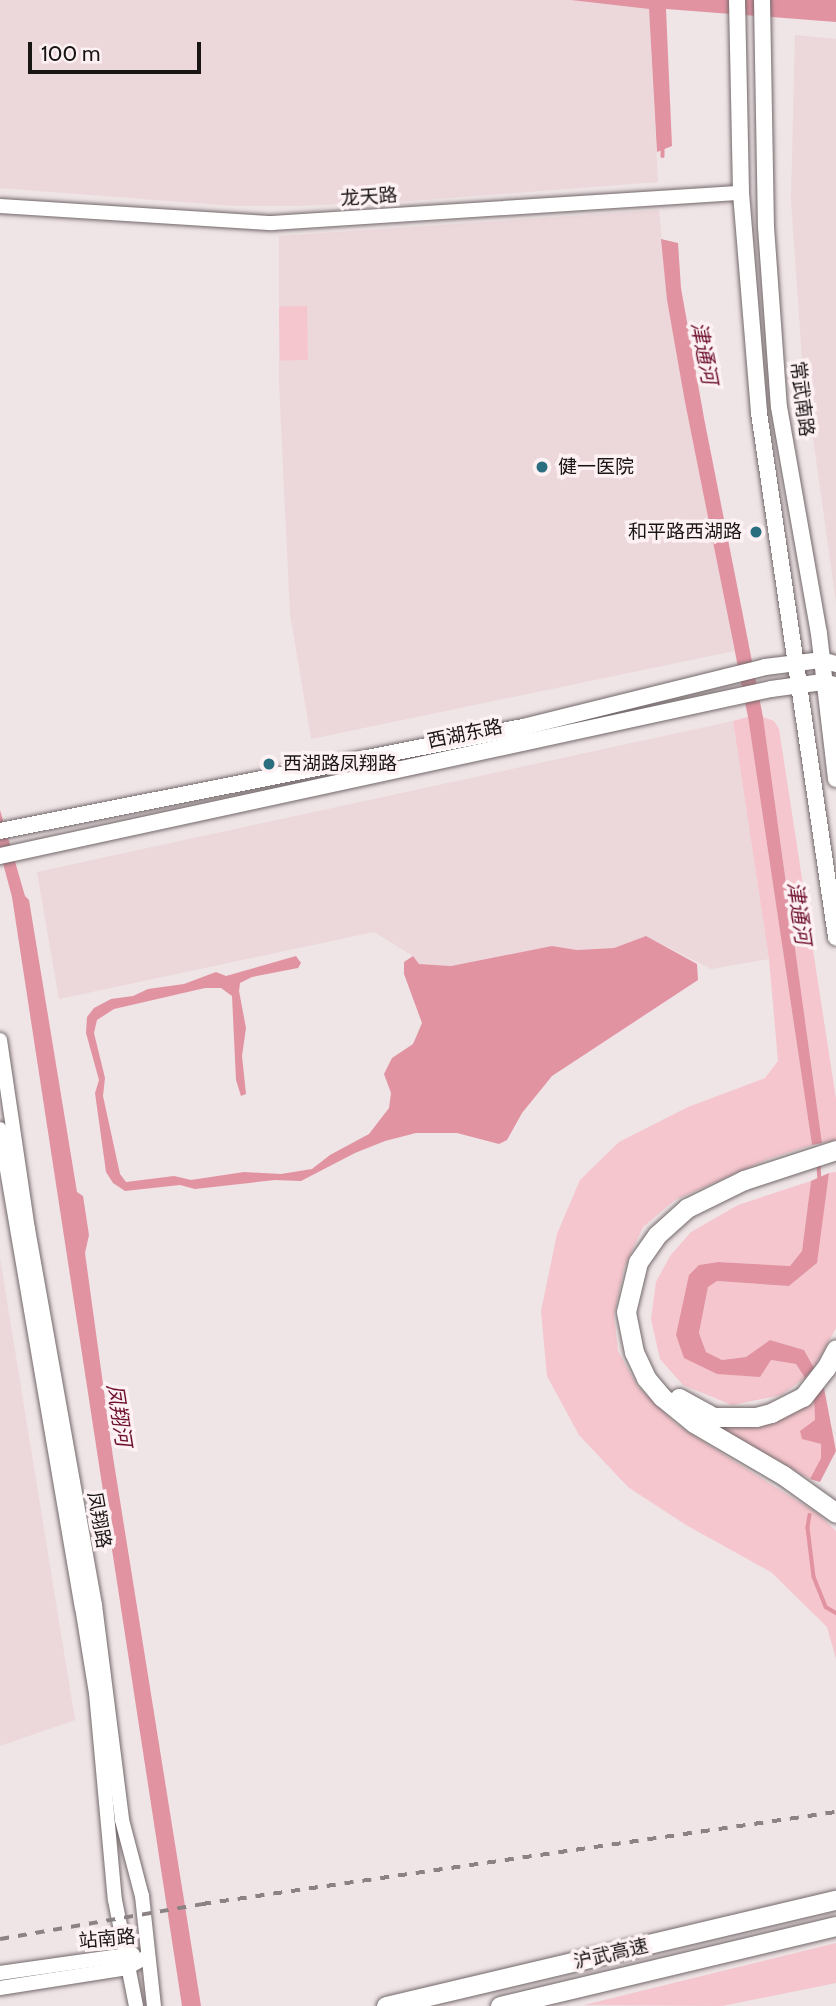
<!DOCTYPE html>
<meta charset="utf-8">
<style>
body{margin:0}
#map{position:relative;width:836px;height:2006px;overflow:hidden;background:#efe4e6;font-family:Cabin,"Noto Sans SC",sans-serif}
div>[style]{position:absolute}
.built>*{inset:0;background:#ecd7da}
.green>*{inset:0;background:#f5c6cd;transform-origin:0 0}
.water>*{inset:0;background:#e293a2}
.stream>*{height:3.5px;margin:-1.75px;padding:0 1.75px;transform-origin:1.75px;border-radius:1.75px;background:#e293a2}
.roads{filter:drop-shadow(0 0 2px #726869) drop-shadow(0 0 2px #726869)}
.secondary>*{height:14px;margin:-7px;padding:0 7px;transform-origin:7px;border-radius:7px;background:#fff}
.primary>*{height:16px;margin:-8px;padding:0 8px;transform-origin:8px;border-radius:8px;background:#fff}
.highway>*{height:19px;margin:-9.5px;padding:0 9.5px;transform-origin:9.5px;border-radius:9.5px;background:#fff}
.rail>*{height:3.5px;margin-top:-1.75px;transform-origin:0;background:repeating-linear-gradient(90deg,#8a8283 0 9px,transparent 0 18px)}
.dots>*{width:19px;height:19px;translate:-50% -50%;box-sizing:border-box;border:4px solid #fdf1f3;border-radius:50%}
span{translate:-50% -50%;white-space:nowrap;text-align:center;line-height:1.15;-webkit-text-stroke:7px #fdf1f3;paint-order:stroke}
.street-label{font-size:19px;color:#191515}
.poi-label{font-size:19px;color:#191515}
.left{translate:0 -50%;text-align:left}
.right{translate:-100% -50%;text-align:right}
.water-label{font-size:21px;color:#6e1130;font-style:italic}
.scale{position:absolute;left:28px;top:42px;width:173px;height:32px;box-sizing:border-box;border:4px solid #191515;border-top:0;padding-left:9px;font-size:21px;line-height:24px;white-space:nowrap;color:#191515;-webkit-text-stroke:5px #fdf1f3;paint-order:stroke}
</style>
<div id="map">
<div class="built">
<i style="clip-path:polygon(0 0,571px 0,649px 9px,658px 182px,396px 202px,295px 206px,234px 206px,0 188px)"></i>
<i style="clip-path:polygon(795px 35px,836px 39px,836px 602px,802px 359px,791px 200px)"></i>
<i style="clip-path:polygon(659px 210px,667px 300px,734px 651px,311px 739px,290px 614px,279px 383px,279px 236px)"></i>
<i style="clip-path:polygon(733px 721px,769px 959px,711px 969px,646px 936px,614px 948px,577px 950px,552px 946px,451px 966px,419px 964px,413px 956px,374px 932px,59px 999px,37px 872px)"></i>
<i style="clip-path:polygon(0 1258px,75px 1720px,0 1746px)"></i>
</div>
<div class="green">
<i style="left:307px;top:306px;width:54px;height:28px;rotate:89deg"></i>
<i style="clip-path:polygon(748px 717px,812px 1145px,768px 1159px,675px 1200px,643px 1227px,624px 1268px,614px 1315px,618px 1351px,638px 1387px,677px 1425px,818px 1514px,836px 1531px,836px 1659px,827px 1627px,771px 1572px,686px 1525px,628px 1487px,579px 1435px,547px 1376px,541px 1311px,557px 1234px,580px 1180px,619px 1142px,688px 1107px,765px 1078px,778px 1061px,769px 959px,733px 721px)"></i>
<i style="clip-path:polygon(763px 717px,774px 721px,779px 729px,836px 1099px,836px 1140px,822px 1143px)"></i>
<i style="clip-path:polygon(836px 1172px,836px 1328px,814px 1368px,804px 1350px,770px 1340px,746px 1357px,722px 1360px,706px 1352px,699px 1333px,708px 1287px,717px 1281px,789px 1286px,816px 1264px,829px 1173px)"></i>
<i style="clip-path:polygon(811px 1181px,802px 1251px,790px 1266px,718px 1262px,699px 1265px,676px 1335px,717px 1374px,771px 1360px,796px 1364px,805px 1378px,781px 1395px,732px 1405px,683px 1385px,660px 1359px,651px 1319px,656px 1282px,670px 1256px,691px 1232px,738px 1205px)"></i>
<i style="clip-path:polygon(814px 1398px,815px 1420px,803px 1439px,821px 1444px,821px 1458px,810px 1479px,719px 1428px,721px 1422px)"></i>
<i style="clip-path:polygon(836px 1943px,836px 1983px,722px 2006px,584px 2005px)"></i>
</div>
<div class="water">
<i style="clip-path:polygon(571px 0,836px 0,836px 22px,666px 9px,672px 146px,657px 152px,649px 9px)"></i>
<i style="clip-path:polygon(661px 239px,678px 243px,681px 288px,704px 418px,763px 717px,822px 1143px,812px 1145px,748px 717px,685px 402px,667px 300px)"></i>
<i style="clip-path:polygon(0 810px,25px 896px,29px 900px,77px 1192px,83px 1196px,89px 1235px,85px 1253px,113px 1457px,201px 2006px,182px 2006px,174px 1954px,12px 897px,0 852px)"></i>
<i style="clip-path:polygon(646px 936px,697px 964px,698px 980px,552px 1076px,522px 1113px,507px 1140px,499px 1144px,457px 1133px,416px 1133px,385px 1141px,355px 1153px,301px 1181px,275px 1180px,195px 1189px,180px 1185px,125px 1191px,113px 1183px,106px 1172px,95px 1093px,99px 1080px,86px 1033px,87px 1017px,94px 1008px,111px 999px,133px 996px,148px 989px,184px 984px,216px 972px,226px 976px,296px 956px,301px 963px,298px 968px,252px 977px,240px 983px,239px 991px,246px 1028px,242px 1056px,246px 1094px,241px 1096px,236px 1080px,232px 996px,221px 988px,205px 988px,114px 1009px,97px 1020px,94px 1033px,105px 1078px,103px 1096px,120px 1174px,126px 1182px,174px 1176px,191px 1180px,244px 1172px,281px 1174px,312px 1169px,330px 1155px,369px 1134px,389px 1108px,391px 1093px,384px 1074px,392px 1058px,413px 1044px,422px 1023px,404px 974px,404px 962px,413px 956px,419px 964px,451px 966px,552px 946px,577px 950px,614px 948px)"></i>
<i style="clip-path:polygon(829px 1173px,817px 1263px,789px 1286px,717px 1281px,708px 1287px,699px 1333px,706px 1352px,722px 1360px,746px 1357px,770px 1340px,804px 1350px,814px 1368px,805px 1378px,796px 1364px,771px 1360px,760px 1377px,717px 1374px,684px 1358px,676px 1335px,689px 1275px,699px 1265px,718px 1262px,790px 1266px,802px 1251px,811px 1181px)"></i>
<i style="clip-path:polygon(824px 1388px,836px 1451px,820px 1482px,810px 1479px,821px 1458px,821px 1444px,802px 1439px,800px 1431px,815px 1420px,814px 1398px)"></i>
</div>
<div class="stream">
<i style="left:663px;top:146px;width:10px;rotate:90deg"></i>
<i style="left:819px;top:1164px;width:17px;rotate:87deg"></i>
<i style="left:810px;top:1515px;width:13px;rotate:99deg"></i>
<i style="left:808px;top:1528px;width:49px;rotate:83deg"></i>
<i style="left:814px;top:1577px;width:32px;rotate:68deg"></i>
<i style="left:826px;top:1607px;width:12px;rotate:31deg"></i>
</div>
<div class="roads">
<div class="secondary">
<i style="left:0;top:206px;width:273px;rotate:3.6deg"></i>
<i style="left:272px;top:223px;width:470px;rotate:-3.7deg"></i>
<i style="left:0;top:1040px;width:191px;rotate:81.6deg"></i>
<i style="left:28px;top:1229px;width:382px;rotate:79.9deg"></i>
<i style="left:95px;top:1605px;width:217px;rotate:82.8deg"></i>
<i style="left:122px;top:1820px;width:79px;rotate:75.3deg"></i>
<i style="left:142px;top:1896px;width:111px;rotate:83.8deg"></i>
<i style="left:0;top:1129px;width:485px;rotate:80.3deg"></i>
<i style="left:82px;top:1607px;width:87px;rotate:80.8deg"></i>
<i style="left:96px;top:1693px;width:208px;rotate:84.8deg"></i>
<i style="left:115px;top:1900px;width:108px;rotate:78.8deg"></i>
<i style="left:0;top:1973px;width:134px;rotate:-8.1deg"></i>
<i style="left:0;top:1988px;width:129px;rotate:-8.9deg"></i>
<i style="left:127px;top:1968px;width:24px;rotate:-30deg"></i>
</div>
<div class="primary">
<i style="left:737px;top:0;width:193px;rotate:88.8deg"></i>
<i style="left:741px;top:193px;width:221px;rotate:85.3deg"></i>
<i style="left:759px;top:413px;width:530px;rotate:81.64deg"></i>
<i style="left:762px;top:0;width:227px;rotate:89deg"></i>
<i style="left:766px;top:227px;width:180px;rotate:85.9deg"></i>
<i style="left:779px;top:407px;width:230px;rotate:80deg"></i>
<i style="left:819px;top:634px;width:146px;rotate:83.3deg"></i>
<i style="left:0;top:831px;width:533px;rotate:-11.25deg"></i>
<i style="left:523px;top:727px;width:249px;rotate:-13.9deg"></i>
<i style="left:765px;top:667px;width:56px;rotate:-7.1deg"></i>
<i style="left:821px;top:660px;width:16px;rotate:15deg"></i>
<i style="left:0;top:856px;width:789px;rotate:-12.22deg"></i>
<i style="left:771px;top:689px;width:52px;rotate:-7.7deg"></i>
<i style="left:823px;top:682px;width:11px;rotate:15deg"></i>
</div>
<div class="highway">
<i style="left:823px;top:682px;width:25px;rotate:58deg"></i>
<i style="left:836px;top:1150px;width:97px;rotate:161.9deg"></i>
<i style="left:744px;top:1180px;width:64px;rotate:153.8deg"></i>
<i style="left:687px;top:1208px;width:40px;rotate:138deg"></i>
<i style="left:657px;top:1235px;width:33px;rotate:125deg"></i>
<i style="left:638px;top:1262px;width:51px;rotate:103.5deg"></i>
<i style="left:626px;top:1312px;width:41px;rotate:78.7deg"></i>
<i style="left:634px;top:1352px;width:29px;rotate:65deg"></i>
<i style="left:646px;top:1378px;width:25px;rotate:50deg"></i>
<i style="left:662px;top:1397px;width:41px;rotate:39.1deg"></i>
<i style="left:694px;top:1423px;width:103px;rotate:30.3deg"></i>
<i style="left:783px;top:1475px;width:65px;rotate:35.6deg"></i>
<i style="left:679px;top:1398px;width:39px;rotate:29deg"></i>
<i style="left:713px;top:1417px;width:43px"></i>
<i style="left:756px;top:1417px;width:16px;rotate:-15deg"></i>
<i style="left:771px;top:1413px;width:36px;rotate:-27deg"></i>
<i style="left:803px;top:1397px;width:37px;rotate:-52deg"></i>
<i style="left:826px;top:1368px;width:21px;rotate:-62deg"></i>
<i style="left:386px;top:2006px;width:462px;rotate:-13.3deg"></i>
<i style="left:500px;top:2006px;width:345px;rotate:-13.4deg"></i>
</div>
</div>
<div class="rail">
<i style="left:0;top:1939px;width:205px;rotate:-9.8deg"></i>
<i style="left:202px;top:1904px;width:641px;rotate:-8.26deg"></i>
</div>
<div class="dots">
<i style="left:542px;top:467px;background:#2b6e80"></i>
<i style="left:756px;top:532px;background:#2b6e80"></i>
<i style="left:269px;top:764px;background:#2b6e80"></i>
</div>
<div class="street-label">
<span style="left:369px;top:197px;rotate:-4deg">龙天路</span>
<span style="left:802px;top:399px;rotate:83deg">常武南路</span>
<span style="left:465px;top:734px;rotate:-12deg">西湖东路</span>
<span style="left:99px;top:1520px;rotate:80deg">凤翔路</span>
<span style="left:107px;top:1939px;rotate:-5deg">站南路</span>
<span style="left:611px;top:1954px;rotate:-13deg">沪武高速</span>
</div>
<div class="poi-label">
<span class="left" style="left:558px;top:467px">健一医院</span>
<span class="right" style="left:742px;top:532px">和平路西湖路</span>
<span class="left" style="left:283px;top:764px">西湖路凤翔路</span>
</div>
<div class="water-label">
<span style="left:704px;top:353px;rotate:79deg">津通河</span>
<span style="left:799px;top:913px;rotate:82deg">津通河</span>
<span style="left:119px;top:1415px;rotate:81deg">凤翔河</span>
</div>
<div class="scale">100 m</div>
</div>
